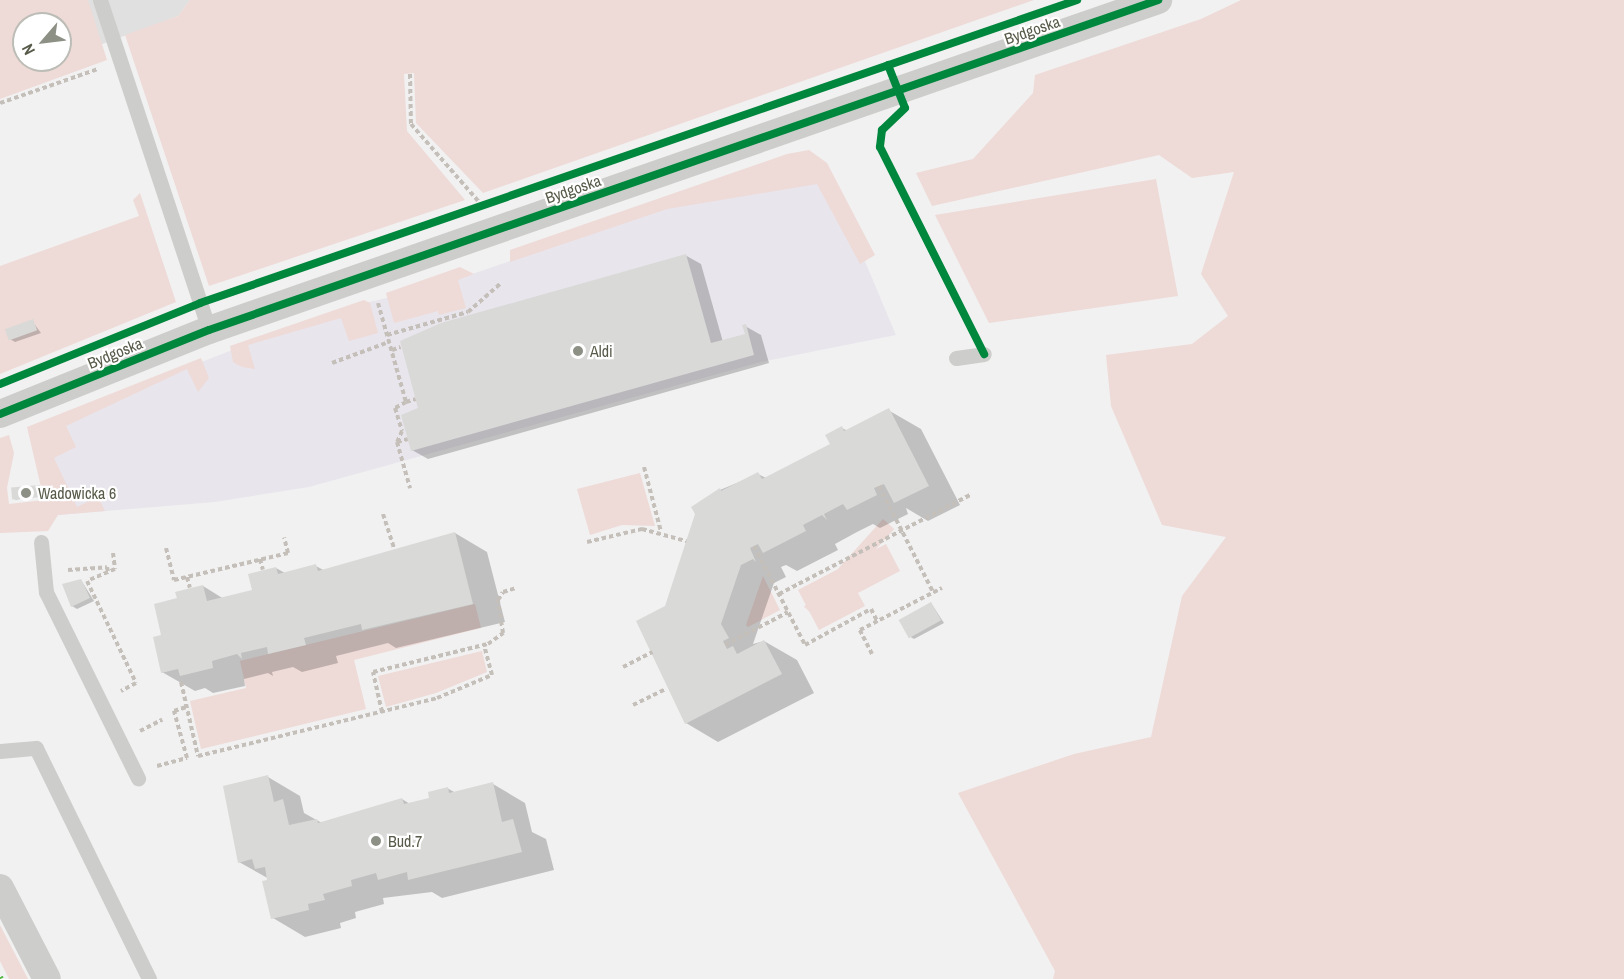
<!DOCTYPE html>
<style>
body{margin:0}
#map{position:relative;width:1624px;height:979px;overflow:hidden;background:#f1f1f1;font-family:"Archivo Narrow",sans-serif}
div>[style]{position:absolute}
.commercial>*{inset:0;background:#e9e5ec}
.education>*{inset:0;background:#dfe0df}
.green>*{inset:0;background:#eedad7;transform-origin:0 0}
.shadow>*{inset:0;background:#0003}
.building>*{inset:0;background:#d9d9d7;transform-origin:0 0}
.path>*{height:4px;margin-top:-2px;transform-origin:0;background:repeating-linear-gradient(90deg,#c5bfba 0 4.5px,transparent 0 7.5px)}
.lane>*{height:15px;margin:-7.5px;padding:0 7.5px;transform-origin:7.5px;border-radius:7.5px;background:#cdcecb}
.street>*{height:28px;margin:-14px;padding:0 14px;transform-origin:14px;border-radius:14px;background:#cdcecb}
.quiet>*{height:6px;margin-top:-3px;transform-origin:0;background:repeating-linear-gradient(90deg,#58b947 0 12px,transparent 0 18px)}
.cycleway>*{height:8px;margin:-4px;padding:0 4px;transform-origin:4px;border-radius:4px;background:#00873e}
.dots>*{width:16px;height:16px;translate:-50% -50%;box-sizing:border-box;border:3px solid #fff;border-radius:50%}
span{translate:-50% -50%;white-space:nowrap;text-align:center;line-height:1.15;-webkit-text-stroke:4.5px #fff;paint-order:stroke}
.street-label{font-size:16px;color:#575b49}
.poi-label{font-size:16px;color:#575b49}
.left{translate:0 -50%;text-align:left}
.north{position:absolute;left:12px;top:12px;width:60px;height:60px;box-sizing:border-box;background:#fff;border:2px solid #bcbdb6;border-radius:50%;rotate:242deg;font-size:16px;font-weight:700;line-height:24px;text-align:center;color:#575b49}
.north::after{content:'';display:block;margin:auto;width:21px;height:27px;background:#8d9084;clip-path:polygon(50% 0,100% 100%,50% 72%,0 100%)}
</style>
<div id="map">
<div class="commercial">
<i style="clip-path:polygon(812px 167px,859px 247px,896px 335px,761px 362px,309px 487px,215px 502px,58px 515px,40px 425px,245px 345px,369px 302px,435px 287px,690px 199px)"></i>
</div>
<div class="education">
<i style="clip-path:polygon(evenodd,0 0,190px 0,178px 16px,0 82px,0 0,24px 24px,60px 24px,60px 60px,24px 60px,24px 24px)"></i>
</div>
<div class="green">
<i style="clip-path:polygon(evenodd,0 0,88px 0,107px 60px,0 99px,0 0,24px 24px,60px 24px,60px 60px,24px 60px,24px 24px)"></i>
<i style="clip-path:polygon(190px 0,1034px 0,483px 193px,416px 123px,414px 73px,404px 74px,407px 131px,465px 200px,209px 286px,125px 35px,178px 16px)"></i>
<i style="clip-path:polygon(1241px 0,1624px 0,1624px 979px,1053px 979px,1055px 971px,958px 793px,1074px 754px,1151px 737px,1182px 596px,1226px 537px,1162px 525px,1111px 406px,1106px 355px,1192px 344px,1228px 316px,1201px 274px,1234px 172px,1192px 178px,1159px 155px,932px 206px,916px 173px,973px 159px,1033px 93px,1035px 75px,1201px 19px)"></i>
<i style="clip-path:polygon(809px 150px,827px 163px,875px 255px,860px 264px,817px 184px,667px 209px,510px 262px,510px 250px,787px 154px)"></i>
<i style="clip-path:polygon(1156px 179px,1178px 296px,989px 323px,935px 215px)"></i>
<i style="clip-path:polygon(140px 193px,176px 302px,0 374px,0 266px,139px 216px,133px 200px)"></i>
<i style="clip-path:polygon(460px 267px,474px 274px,458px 280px,466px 308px,439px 315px,438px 311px,394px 323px,386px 293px)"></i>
<i style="clip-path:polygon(364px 300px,370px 303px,378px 333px,349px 341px,341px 318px,248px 345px,255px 369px,242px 367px,233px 362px,230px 346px)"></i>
<i style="clip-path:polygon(201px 358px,209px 378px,198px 392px,187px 369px,66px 426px,76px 447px,54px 458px,77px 507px,98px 497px,105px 511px,58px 515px,48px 531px,0 533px,0 438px,9px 435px,14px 453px,7px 488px,9px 504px,44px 500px,27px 427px)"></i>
<i style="clip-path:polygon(640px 473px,655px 526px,622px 525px,590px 535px,577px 489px)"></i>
<i style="left:883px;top:519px;width:15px;height:118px;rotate:42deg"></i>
<i style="clip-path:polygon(886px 544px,900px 571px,858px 593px,865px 606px,819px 630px,798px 590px)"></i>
<i style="clip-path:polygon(763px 576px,780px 610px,748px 627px,746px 625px)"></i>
<i style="clip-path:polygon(475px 604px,481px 628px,354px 660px,366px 709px,201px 749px,190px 701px,246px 688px,240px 661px)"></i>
<i style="clip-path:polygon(482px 651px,487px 672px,436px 693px,386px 707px,378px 676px)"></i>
<i style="clip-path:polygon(0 925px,28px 979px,9px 979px,0 961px)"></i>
</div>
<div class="shadow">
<i style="clip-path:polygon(685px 255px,701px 264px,723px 342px,747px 335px,745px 326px,761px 335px,769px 363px,428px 459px,412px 450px,420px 409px)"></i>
<i style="clip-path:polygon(32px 321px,41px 333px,15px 342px,10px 339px)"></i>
<i style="clip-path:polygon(888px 410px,921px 429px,960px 505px,928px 521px,906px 508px,908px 514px,880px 528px,873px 524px,857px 532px,835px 544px,838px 550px,797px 571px,786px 565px,781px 567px,786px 577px,774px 583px,753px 644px,764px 641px,797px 660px,814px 693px,718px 742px,686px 723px,666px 607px,720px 490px,758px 474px,766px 478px,832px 444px,842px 428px,848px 431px)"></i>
<i style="clip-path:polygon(39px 487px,45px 495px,14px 500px)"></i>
<i style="clip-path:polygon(455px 533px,487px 552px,505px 622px,396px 648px,388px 643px,336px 656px,338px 663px,302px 672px,293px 667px,272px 672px,273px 676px,268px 673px,244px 679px,245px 686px,213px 693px,205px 688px,195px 691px,162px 672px,163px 636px,179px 599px,203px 586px,224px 599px,254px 591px,276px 568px,285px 573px,316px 566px,325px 571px)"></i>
<i style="clip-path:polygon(81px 580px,94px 601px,77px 609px,72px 606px)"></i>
<i style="clip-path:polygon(931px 603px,944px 623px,914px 639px,909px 636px)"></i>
<i style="clip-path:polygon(268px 777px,300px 796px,304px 813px,322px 823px,402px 799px,410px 804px,431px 799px,447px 788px,456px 793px,493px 784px,525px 803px,532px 832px,546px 839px,554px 870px,442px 898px,432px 892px,383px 898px,384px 904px,355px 912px,356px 918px,340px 923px,341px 928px,305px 937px,273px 918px,271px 880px,239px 862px)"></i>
</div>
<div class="building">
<i style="clip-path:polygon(686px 254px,711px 343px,745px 334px,742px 325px,746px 324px,754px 355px,411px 451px,401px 415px,418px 408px,400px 341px,441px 323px)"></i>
<i style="left:33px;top:319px;width:12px;height:30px;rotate:70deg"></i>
<i style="clip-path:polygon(889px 408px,929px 486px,894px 503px,884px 484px,874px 488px,877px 495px,847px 510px,843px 504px,824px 514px,827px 520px,822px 515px,803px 525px,806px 531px,763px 553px,758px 544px,750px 548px,756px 562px,753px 559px,741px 565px,721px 624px,729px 638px,723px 641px,727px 649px,733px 646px,737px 654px,764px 640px,782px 674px,685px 724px,636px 621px,665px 606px,695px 514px,691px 507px,720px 488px,721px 491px,758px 472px,762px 479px,830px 444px,825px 435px,842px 426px,844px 431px)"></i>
<i style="left:40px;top:485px;width:12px;height:29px;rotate:85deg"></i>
<i style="clip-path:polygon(455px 532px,473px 604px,362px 630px,361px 624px,304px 638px,306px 645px,268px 654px,267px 647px,241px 653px,242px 659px,237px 654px,212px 661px,213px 668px,180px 676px,178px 669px,161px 673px,153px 637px,161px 635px,154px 604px,177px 598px,175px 592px,203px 585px,207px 601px,252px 590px,248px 574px,276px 567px,278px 574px,316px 564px,318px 571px)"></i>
<i style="clip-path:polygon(81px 579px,90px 598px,71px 607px,62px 584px)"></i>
<i style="left:931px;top:602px;width:21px;height:37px;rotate:61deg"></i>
<i style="clip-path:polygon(268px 775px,274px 802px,283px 799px,289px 825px,317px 819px,318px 823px,402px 798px,404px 804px,429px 798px,428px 792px,448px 787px,449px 793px,493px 782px,502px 822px,513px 819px,522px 852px,408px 880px,407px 872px,378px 880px,376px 873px,351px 880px,352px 886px,323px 894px,325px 900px,308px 904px,309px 910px,271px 919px,262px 881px,267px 880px,265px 867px,255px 869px,252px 859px,238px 863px,223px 786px)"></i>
</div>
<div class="path">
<i style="left:410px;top:74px;width:50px;rotate:88.9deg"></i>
<i style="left:411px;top:124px;width:105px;rotate:48.9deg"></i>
<i style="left:0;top:103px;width:104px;rotate:-19.1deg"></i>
<i style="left:378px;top:303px;width:103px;rotate:74.2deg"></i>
<i style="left:406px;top:402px;width:13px;rotate:151deg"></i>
<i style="left:395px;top:408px;width:24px;rotate:73deg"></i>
<i style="left:402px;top:431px;width:12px;rotate:114deg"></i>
<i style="left:397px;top:442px;width:48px;rotate:74.2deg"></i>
<i style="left:387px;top:335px;width:84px;rotate:-15.9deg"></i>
<i style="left:468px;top:312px;width:44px;rotate:-41.3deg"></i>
<i style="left:392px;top:350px;width:9px;rotate:-18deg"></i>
<i style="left:332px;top:363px;width:61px;rotate:-20.2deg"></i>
<i style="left:406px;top:402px;width:10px;rotate:-17deg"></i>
<i style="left:397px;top:442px;width:11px;rotate:-15deg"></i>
<i style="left:644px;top:467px;width:67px;rotate:75.3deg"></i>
<i style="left:879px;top:486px;width:119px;rotate:63deg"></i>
<i style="left:383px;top:514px;width:35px;rotate:72deg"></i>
<i style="left:587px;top:542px;width:57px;rotate:-13.3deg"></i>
<i style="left:642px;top:529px;width:46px;rotate:15.3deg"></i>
<i style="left:754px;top:546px;width:111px;rotate:62.7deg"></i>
<i style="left:805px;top:645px;width:75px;rotate:-28.6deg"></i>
<i style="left:871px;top:609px;width:13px;rotate:63deg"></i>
<i style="left:166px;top:548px;width:33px;rotate:76deg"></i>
<i style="left:174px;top:580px;width:117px;rotate:-13.3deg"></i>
<i style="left:288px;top:553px;width:16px;rotate:-104deg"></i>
<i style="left:113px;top:553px;width:16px;rotate:83deg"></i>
<i style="left:115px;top:569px;width:30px;rotate:157deg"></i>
<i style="left:87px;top:581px;width:113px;rotate:64.3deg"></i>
<i style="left:136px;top:683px;width:17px;rotate:152deg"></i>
<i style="left:260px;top:559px;width:11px;rotate:75deg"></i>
<i style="left:68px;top:570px;width:39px;rotate:-4deg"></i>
<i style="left:107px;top:567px;width:5px;rotate:79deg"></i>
<i style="left:187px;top:577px;width:11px;rotate:75deg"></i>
<i style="left:779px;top:594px;width:217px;rotate:-27.4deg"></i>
<i style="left:725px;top:645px;width:71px;rotate:-27.6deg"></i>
<i style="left:872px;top:654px;width:27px;rotate:-117deg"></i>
<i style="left:860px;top:630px;width:92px;rotate:-27.1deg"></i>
<i style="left:623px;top:667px;width:33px;rotate:-27deg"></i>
<i style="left:181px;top:682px;width:76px;rotate:77.1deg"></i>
<i style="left:198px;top:756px;width:246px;rotate:-13.6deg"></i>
<i style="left:437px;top:698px;width:60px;rotate:-22.7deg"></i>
<i style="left:492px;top:675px;width:31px;rotate:-105deg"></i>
<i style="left:633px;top:705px;width:37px;rotate:-26deg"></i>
<i style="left:382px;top:712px;width:41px;rotate:-102.7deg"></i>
<i style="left:373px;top:672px;width:118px;rotate:-13.7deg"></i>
<i style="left:488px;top:644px;width:19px;rotate:-36deg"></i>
<i style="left:503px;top:633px;width:33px;rotate:-99deg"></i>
<i style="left:498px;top:600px;width:9px;rotate:-58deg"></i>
<i style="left:503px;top:592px;width:14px;rotate:-17deg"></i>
<i style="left:140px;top:731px;width:25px;rotate:-27deg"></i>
<i style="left:157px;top:766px;width:31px;rotate:-15deg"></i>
<i style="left:187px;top:758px;width:49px;rotate:-105.5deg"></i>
<i style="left:174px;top:711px;width:13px;rotate:-18deg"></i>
</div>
<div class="lane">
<i style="left:100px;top:0;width:348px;rotate:71.7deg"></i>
<i style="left:956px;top:358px;width:28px;rotate:-8deg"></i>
<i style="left:41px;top:542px;width:50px;rotate:84.3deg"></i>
<i style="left:46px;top:592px;width:208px;rotate:63.7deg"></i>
<i style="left:0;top:751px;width:36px;rotate:-5deg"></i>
<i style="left:36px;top:748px;width:257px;rotate:63.9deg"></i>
</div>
<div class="street">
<i style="left:0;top:414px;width:225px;rotate:-21.9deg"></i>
<i style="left:209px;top:330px;width:1005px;rotate:-19.17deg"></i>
<i style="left:0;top:888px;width:102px;rotate:62.7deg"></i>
</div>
<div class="quiet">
<i style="left:0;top:977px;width:2px;rotate:63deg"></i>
</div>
<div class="cycleway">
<i style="left:888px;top:65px;width:46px;rotate:68.4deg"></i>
<i style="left:905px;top:108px;width:32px;rotate:136deg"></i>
<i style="left:882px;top:130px;width:17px;rotate:97deg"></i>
<i style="left:880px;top:147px;width:232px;rotate:63.3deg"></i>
<i style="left:0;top:384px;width:216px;rotate:-22deg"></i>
<i style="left:200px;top:303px;width:928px;rotate:-19.06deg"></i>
<i style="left:0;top:414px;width:225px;rotate:-21.9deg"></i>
<i style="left:209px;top:330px;width:1005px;rotate:-19.17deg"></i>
</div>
<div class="dots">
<i style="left:578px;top:351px;background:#8d9084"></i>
<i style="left:26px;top:493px;background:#8d9084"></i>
<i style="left:376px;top:841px;background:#8d9084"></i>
</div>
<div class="street-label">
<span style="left:1032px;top:30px;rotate:-19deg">Bydgoska</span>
<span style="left:573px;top:189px;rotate:-19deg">Bydgoska</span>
<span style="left:115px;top:353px;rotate:-22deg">Bydgoska</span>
</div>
<div class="poi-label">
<span class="left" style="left:590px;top:351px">Aldi</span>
<span class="left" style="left:38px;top:493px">Wadowicka 6</span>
<span class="left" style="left:388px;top:841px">Bud.7</span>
</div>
<div class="north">N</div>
</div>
